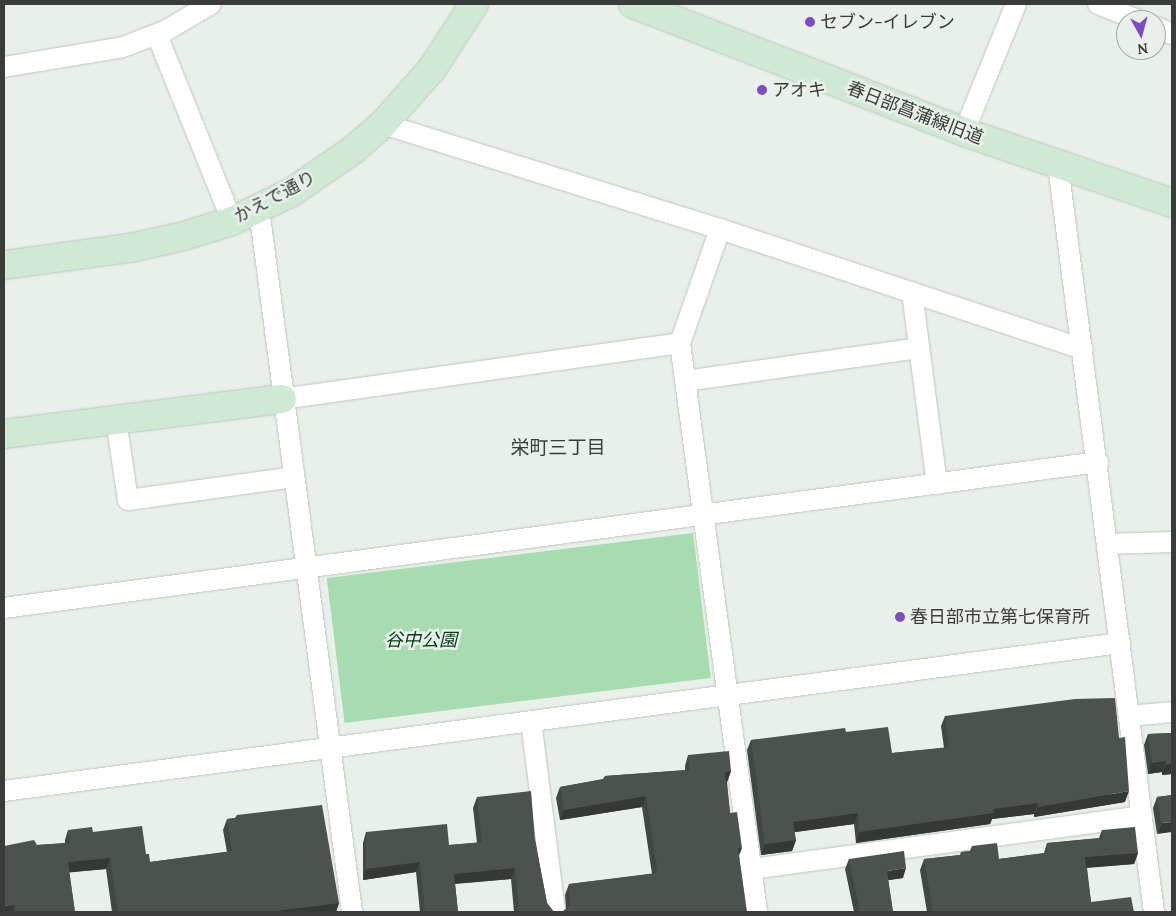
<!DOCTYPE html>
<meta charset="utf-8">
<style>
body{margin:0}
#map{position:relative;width:1176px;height:916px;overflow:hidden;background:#e9f0e9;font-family:Lora,"Noto Sans JP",serif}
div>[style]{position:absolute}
.green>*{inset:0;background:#a7dcb0;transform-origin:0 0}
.roads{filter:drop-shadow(0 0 1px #bec5bf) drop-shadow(0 0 1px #bec5bf)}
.street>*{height:20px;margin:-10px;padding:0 10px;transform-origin:10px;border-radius:10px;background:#fff}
.secondary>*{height:28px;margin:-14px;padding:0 14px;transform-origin:14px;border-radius:14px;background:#cfe9d5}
.wall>*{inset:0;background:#414742}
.shaded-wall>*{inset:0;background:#353936}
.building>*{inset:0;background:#4c524d}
.dots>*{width:14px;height:14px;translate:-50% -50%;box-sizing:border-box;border:2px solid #e9f0e9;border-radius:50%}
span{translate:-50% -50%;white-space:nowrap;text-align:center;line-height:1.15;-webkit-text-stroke:5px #e9f0e9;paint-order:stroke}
.poi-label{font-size:18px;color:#393c3a}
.left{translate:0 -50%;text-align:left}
.street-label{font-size:18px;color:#393c3a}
.park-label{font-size:18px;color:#003d15;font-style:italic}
.neighbourhood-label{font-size:19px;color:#383e39}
.frame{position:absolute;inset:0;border:5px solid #393c3a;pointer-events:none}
.north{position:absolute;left:1116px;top:10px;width:50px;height:50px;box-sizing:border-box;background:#e9f0e9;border:1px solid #a3a8a3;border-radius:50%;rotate:173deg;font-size:14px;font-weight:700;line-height:20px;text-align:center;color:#393c3a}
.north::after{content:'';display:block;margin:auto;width:18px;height:22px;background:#7e4cc4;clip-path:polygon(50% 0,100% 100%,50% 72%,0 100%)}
</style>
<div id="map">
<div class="green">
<i style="left:693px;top:533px;width:146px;height:369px;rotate:83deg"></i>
</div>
<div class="roads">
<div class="street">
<i style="left:1098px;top:4px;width:43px;rotate:21.8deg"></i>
<i style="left:1156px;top:27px;width:17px;rotate:24deg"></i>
<i style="left:157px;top:35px;width:201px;rotate:68deg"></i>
<i style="left:4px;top:67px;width:121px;rotate:-9.5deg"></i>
<i style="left:123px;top:47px;width:45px;rotate:-20.9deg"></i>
<i style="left:165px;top:31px;width:53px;rotate:-30.4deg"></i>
<i style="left:383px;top:124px;width:353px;rotate:17.3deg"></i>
<i style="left:720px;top:229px;width:382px;rotate:18.3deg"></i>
<i style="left:964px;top:132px;width:138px;rotate:-67.9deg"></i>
<i style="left:1058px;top:165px;width:753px;rotate:82.68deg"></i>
<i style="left:259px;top:209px;width:709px;rotate:82.46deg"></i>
<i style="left:720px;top:229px;width:121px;rotate:109.3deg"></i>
<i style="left:680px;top:343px;width:574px;rotate:82.29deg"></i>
<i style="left:912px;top:292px;width:194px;rotate:82.6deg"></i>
<i style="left:685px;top:381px;width:236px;rotate:-8deg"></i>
<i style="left:282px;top:399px;width:402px;rotate:-8deg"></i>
<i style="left:116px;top:420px;width:81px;rotate:81.5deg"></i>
<i style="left:128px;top:500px;width:167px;rotate:-7.9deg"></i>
<i style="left:1108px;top:544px;width:64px;rotate:-1.8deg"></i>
<i style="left:4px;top:608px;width:1104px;rotate:-7.6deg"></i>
<i style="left:1129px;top:716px;width:43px;rotate:-5.3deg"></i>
<i style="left:531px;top:721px;width:193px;rotate:82.8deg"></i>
<i style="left:4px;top:791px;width:1126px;rotate:-7.55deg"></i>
<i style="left:751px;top:869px;width:395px;rotate:-7.7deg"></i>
</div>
<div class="secondary">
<i style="left:633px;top:4px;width:355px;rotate:21.1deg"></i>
<i style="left:964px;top:132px;width:220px;rotate:18.8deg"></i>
<i style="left:4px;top:265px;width:127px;rotate:-7.7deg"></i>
<i style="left:130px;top:248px;width:55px;rotate:-12.5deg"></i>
<i style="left:184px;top:236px;width:50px;rotate:-17.4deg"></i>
<i style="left:232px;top:221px;width:67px;rotate:-25.8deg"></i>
<i style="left:292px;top:192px;width:74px;rotate:-34.5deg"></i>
<i style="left:353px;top:150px;width:40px;rotate:-41deg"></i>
<i style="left:383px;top:124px;width:74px;rotate:-48.3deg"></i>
<i style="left:432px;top:69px;width:77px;rotate:-57.1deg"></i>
<i style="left:4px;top:434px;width:280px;rotate:-7.2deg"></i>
</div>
</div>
<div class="wall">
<i style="clip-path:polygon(945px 716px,1125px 802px,1034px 817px,1034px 814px,992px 819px,990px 824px,856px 843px,854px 824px,794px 832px,796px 840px,792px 851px,761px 855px,747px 750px,751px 740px,846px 732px,892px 753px,944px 748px,941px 726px)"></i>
<i style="clip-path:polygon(1172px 733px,1172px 774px,1162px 775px,1162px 772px,1148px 774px,1144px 745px,1148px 734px)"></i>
<i style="clip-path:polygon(688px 755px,731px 771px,727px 782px,730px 813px,739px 855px,566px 909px,565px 895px,569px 884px,652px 874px,642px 807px,560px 820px,556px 798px,560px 787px,603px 779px,605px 776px,685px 770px,685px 766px)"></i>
<i style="clip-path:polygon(1172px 795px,1157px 834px,1153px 808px,1157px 797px)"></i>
<i style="clip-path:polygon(477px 797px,535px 840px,547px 903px,554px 912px,555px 912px,514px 912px,511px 879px,455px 884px,458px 912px,420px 912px,416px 872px,363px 880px,363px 843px,366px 832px,449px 845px,477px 843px,473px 808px)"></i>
<i style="clip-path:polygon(237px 815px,339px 903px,336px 912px,112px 912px,106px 869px,69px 872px,75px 912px,4px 912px,37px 845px,65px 843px,65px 840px,68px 830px,93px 832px,146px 854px,150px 862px,227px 852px,223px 830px,227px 819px,235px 818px)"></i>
<i style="clip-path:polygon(1102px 830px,1138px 853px,1134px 864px,1087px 868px,1091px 902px,1134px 912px,927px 912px,920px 870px,924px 859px,960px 855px,961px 852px,970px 851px,972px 846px,999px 859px,1044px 853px,1047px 843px,1099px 838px)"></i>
<i style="clip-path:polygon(849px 859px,903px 878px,888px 880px,893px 912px,854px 912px,845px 869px)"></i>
</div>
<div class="shaded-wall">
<i style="clip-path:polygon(1166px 761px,1162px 772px,1148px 774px,1152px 763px)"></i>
<i style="clip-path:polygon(1166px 764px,1172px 764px,1172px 774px,1162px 775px)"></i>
<i style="clip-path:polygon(731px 771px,727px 782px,721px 783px,725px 772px)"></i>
<i style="clip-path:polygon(1129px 791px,1125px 802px,1034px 817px,1038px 807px)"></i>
<i style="clip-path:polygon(646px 796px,642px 807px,560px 820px,564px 810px)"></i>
<i style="clip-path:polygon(1038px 803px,1034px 814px,992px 819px,990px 824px,856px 843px,859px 832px,993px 809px)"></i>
<i style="clip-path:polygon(858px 813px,854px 824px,789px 833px,793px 822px)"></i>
<i style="clip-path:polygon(1172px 822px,1172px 832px,1157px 834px,1161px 823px)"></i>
<i style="clip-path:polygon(796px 840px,792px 851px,761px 855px,765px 844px)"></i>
<i style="clip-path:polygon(738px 848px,742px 848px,738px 858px)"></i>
<i style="clip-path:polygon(1138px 853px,1134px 864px,1081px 868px,1085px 857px)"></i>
<i style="clip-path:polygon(110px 858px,106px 869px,64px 873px,68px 862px)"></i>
<i style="clip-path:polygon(420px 862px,416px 872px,363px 880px,366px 869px)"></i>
<i style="clip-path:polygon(515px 868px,511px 879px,450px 884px,454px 874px)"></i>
<i style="clip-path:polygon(906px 868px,903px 878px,883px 881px,887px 871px)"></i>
<i style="clip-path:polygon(339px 903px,336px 912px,267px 912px)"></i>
<i style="clip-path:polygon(15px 905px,12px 912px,4px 912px,4px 906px)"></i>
</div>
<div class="building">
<i style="clip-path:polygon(1115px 698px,1119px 738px,1125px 737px,1129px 791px,1038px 807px,1038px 803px,993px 809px,994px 813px,859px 832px,858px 813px,793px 822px,796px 840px,765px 844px,751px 740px,845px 728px,846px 732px,888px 727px,892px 753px,949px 747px,945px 716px,1075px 699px)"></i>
<i style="clip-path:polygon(1172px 733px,1172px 764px,1166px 764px,1166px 761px,1152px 763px,1148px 734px)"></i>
<i style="clip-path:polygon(729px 751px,731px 771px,725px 772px,730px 813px,737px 812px,742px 848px,738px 848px,747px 912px,562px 912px,570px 905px,569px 884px,656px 873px,657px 868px,646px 796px,564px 810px,560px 787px,605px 779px,605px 776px,690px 770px,688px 755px)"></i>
<i style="clip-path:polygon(531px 791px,535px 840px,547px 903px,554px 912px,555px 912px,519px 912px,515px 868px,454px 874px,458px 912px,425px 912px,420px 862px,366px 869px,366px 832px,447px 824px,449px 845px,482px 842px,477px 797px)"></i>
<i style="clip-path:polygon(1172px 795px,1172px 822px,1161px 823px,1157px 797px)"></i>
<i style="clip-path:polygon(322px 805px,339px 903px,267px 912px,118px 912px,110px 858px,68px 862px,75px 912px,16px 912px,15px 905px,4px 906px,4px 846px,34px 840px,37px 845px,70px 843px,68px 830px,92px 827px,93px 832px,142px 826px,146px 854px,149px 854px,150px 862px,232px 851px,227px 819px,237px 818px,237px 815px)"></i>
<i style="clip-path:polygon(1135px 827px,1138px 853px,1085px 857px,1091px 902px,1131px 897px,1134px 912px,933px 912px,924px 859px,961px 855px,961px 852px,973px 851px,972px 846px,997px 843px,999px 859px,1047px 853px,1047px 843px,1103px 838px,1102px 830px)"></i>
<i style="clip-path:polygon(904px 851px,906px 868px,887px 871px,893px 912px,860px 912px,849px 859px)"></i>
</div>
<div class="dots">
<i style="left:810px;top:22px;background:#7e4cc4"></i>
<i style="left:762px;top:90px;background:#7e4cc4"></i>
<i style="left:900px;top:617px;background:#7e4cc4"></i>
</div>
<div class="poi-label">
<span class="left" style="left:820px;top:22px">セブン-イレブン</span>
<span class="left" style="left:772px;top:90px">アオキ</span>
<span class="left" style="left:910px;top:617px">春日部市立第七保育所</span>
</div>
<div class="street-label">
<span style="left:915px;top:113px;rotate:21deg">春日部菖蒲線旧道</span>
<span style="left:275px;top:197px;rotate:-28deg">かえで通り</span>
</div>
<div class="park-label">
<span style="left:421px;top:640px">谷中公園</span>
</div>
<div class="neighbourhood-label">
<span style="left:558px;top:448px">栄町三丁目</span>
</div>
<div class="frame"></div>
<div class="north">N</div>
</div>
